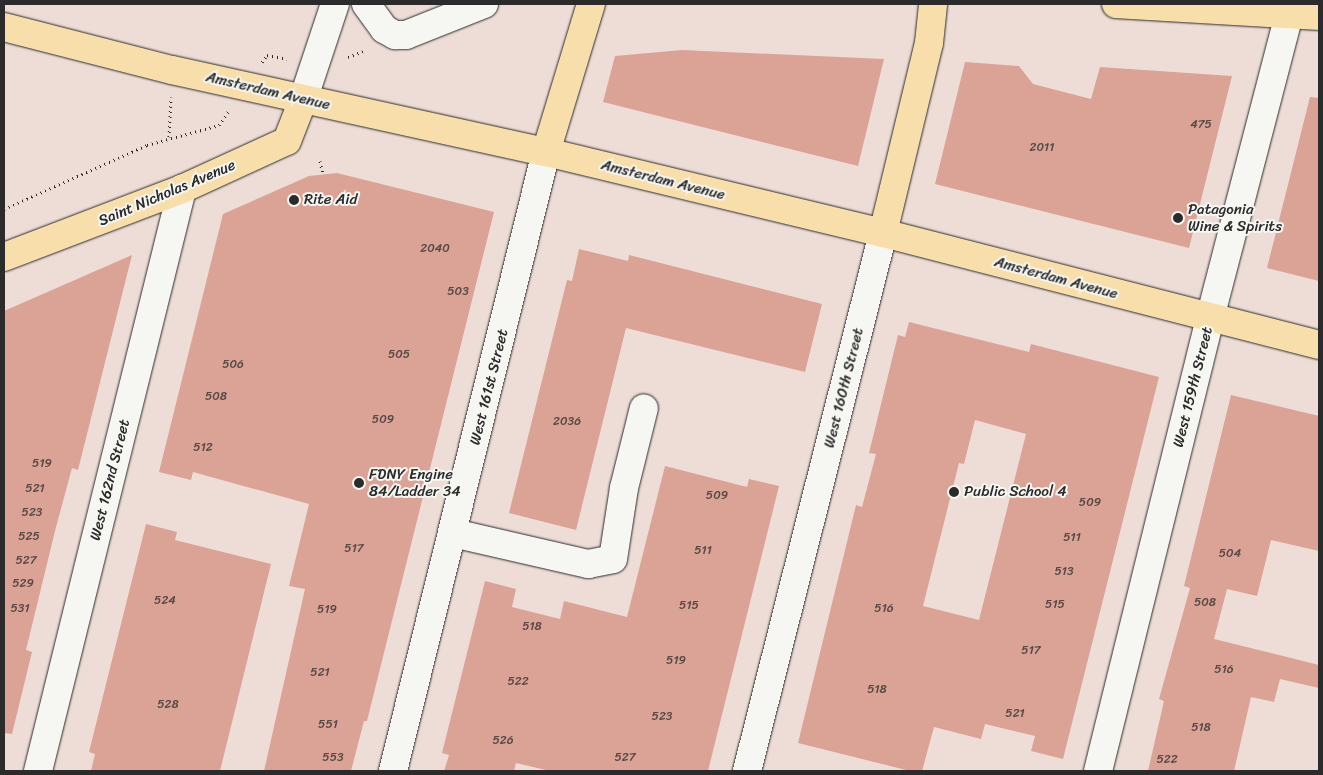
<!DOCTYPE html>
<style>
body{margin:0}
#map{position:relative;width:1323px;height:775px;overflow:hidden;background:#eeddd6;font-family:Sriracha,sans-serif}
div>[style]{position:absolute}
.building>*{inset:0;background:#dba396}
.path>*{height:3px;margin-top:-1.5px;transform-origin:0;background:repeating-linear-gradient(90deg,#2b2b2b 0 1px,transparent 0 5px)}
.roads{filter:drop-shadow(0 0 1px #2b2b2b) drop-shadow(0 0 1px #2b2b2b)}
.minor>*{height:28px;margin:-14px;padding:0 14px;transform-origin:14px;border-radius:14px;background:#f6f6f2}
.major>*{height:28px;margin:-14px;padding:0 14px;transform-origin:14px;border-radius:14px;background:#f8deab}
.dots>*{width:14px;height:14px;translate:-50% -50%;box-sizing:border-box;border:2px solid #f6f6f2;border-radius:50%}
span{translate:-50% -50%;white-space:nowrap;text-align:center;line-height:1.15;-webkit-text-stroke:4px #f6f6f2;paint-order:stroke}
.number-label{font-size:12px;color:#574946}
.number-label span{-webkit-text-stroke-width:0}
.street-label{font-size:15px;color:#2b2b2b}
.poi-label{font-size:15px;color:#2b2b2b}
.left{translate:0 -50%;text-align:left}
.frame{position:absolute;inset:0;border:5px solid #2b2b2b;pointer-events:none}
</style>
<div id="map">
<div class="building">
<i style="clip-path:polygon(682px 50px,884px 59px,858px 166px,603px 102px,615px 56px)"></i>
<i style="clip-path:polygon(965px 62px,1019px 66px,1033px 84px,1091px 99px,1100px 67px,1232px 76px,1189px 248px,935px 184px)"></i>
<i style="clip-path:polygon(1310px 97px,1319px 98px,1319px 281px,1267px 268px)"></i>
<i style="clip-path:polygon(337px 173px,494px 212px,367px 721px,364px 721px,351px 771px,264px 771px,305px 589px,289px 586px,309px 504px,193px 472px,191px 480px,159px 472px,223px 214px,309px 176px)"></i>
<i style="clip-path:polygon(579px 249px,628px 261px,629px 255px,822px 304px,805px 372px,626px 328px,576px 530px,509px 513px,567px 280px,572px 281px)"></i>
<i style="clip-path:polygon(132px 255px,78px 470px,72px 468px,55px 531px,26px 650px,32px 652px,12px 734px,4px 733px,4px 311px)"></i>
<i style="clip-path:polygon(evenodd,909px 322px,1029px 352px,1031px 344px,1159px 377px,1063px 759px,1031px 751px,1035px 736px,985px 724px,981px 739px,934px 727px,922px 771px,910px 771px,798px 743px,856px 505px,862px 507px,876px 454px,869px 453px,898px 335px,905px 337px,909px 322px,975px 420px,1026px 434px,979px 620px,923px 606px,959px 463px,964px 464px,975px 420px)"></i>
<i style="clip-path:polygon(1231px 395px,1319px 416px,1319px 551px,1271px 540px,1257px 596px,1227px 589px,1214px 639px,1319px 665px,1319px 688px,1280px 679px,1274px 702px,1251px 697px,1234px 771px,1148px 771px,1164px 701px,1159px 699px,1190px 588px,1184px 586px)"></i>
<i style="clip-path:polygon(665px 466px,747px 487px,749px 479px,779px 486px,708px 771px,550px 771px,516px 763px,514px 771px,444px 771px,449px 755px,442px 753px,485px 581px,516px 589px,512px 607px,560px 619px,564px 601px,627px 617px)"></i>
<i style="clip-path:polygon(146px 524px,177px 532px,175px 540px,271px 564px,220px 771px,91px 771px,95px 754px,89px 752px)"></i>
</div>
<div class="path">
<i style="left:348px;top:57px;width:19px;rotate:-21deg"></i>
<i style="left:262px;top:62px;width:9px;rotate:-54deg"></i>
<i style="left:267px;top:55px;width:20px;rotate:11deg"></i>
<i style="left:169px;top:137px;width:40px;rotate:-87.1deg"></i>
<i style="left:320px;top:161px;width:13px;rotate:77deg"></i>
<i style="left:4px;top:209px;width:157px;rotate:-24.1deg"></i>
<i style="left:147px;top:145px;width:75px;rotate:-15.5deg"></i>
<i style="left:219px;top:125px;width:18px;rotate:-56deg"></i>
</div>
<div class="roads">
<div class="minor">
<i style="left:366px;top:4px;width:31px;rotate:54deg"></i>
<i style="left:384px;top:29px;width:13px;rotate:29deg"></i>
<i style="left:395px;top:35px;width:11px"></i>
<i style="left:406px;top:35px;width:84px;rotate:-21.7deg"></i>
<i style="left:303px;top:100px;width:101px;rotate:-71.6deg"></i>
<i style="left:453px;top:533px;width:139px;rotate:12.9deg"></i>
<i style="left:588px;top:564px;width:25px;rotate:-11deg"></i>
<i style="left:613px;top:559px;width:72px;rotate:-81.2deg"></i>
<i style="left:624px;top:488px;width:82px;rotate:-76deg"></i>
<i style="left:38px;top:771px;width:600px;rotate:-76.1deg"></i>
<i style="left:393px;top:771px;width:638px;rotate:-76.12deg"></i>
<i style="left:747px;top:771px;width:555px;rotate:-75.81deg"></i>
<i style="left:1098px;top:771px;width:467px;rotate:-76.1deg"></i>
<i style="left:1210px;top:318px;width:325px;rotate:-75.4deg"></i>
</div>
<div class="major">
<i style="left:1116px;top:4px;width:203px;rotate:3.4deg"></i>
<i style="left:4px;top:27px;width:173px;rotate:14.4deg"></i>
<i style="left:172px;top:70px;width:383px;rotate:12.4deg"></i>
<i style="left:546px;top:152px;width:347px;rotate:13.5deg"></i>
<i style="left:883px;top:233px;width:450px;rotate:14.4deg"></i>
<i style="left:546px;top:152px;width:155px;rotate:-73.1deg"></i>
<i style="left:883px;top:233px;width:195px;rotate:-76.4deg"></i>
<i style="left:929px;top:43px;width:39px;rotate:-84deg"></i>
<i style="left:4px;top:257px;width:191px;rotate:-20.9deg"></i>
<i style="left:182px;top:189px;width:115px;rotate:-24.6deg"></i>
<i style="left:287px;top:141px;width:44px;rotate:-68.7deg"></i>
</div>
</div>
<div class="dots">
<i style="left:294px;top:200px;background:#2b2b2b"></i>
<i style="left:1178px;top:218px;background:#2b2b2b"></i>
<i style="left:359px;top:483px;background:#2b2b2b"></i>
<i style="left:954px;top:492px;background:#2b2b2b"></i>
</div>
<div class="number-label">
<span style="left:1201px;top:125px">475</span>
<span style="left:1042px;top:148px">2011</span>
<span style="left:435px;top:249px">2040</span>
<span style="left:458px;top:292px">503</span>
<span style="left:399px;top:355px">505</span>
<span style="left:233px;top:365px">506</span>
<span style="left:216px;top:397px">508</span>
<span style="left:383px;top:420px">509</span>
<span style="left:567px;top:422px">2036</span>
<span style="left:203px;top:448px">512</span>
<span style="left:42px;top:464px">519</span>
<span style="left:35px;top:489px">521</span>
<span style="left:717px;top:496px">509</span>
<span style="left:1090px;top:503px">509</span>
<span style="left:32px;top:513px">523</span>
<span style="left:29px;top:537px">525</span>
<span style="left:1072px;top:538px">511</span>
<span style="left:354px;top:549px">517</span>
<span style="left:703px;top:551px">511</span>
<span style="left:1230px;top:554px">504</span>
<span style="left:26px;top:561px">527</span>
<span style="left:1064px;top:572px">513</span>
<span style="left:23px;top:584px">529</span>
<span style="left:165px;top:601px">524</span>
<span style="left:1205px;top:603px">508</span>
<span style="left:1055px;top:605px">515</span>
<span style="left:689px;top:606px">515</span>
<span style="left:20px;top:609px">531</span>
<span style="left:884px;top:609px">516</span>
<span style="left:327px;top:610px">519</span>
<span style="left:532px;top:627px">518</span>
<span style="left:1031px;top:651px">517</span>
<span style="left:676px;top:661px">519</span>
<span style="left:1224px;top:670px">516</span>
<span style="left:320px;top:673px">521</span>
<span style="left:518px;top:682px">522</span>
<span style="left:877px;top:690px">518</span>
<span style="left:168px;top:705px">528</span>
<span style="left:1015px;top:714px">521</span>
<span style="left:662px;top:717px">523</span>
<span style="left:328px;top:725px">551</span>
<span style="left:1201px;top:728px">518</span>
<span style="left:503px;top:741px">526</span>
<span style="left:333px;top:758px">553</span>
<span style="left:625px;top:758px">527</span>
<span style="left:1167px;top:760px">522</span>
</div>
<div class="street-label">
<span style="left:268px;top:91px;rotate:13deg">Amsterdam Avenue</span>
<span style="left:663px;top:180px;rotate:14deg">Amsterdam Avenue</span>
<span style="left:167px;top:193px;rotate:-23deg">Saint Nicholas Avenue</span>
<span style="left:1056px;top:278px;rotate:15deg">Amsterdam Avenue</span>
<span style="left:489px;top:387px;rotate:-76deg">West 161st Street</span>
<span style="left:1193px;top:387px;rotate:-76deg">West 159th Street</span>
<span style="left:844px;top:388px;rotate:-76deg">West 160th Street</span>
<span style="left:110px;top:480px;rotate:-76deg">West 162nd Street</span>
</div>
<div class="poi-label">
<span class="left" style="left:304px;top:200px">Rite Aid</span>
<span class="left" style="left:1188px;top:218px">Patagonia<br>Wine &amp; Spirits</span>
<span class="left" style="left:369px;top:483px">FDNY Engine<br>84/Ladder 34</span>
<span class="left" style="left:964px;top:492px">Public School 4</span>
</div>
<div class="frame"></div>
</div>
